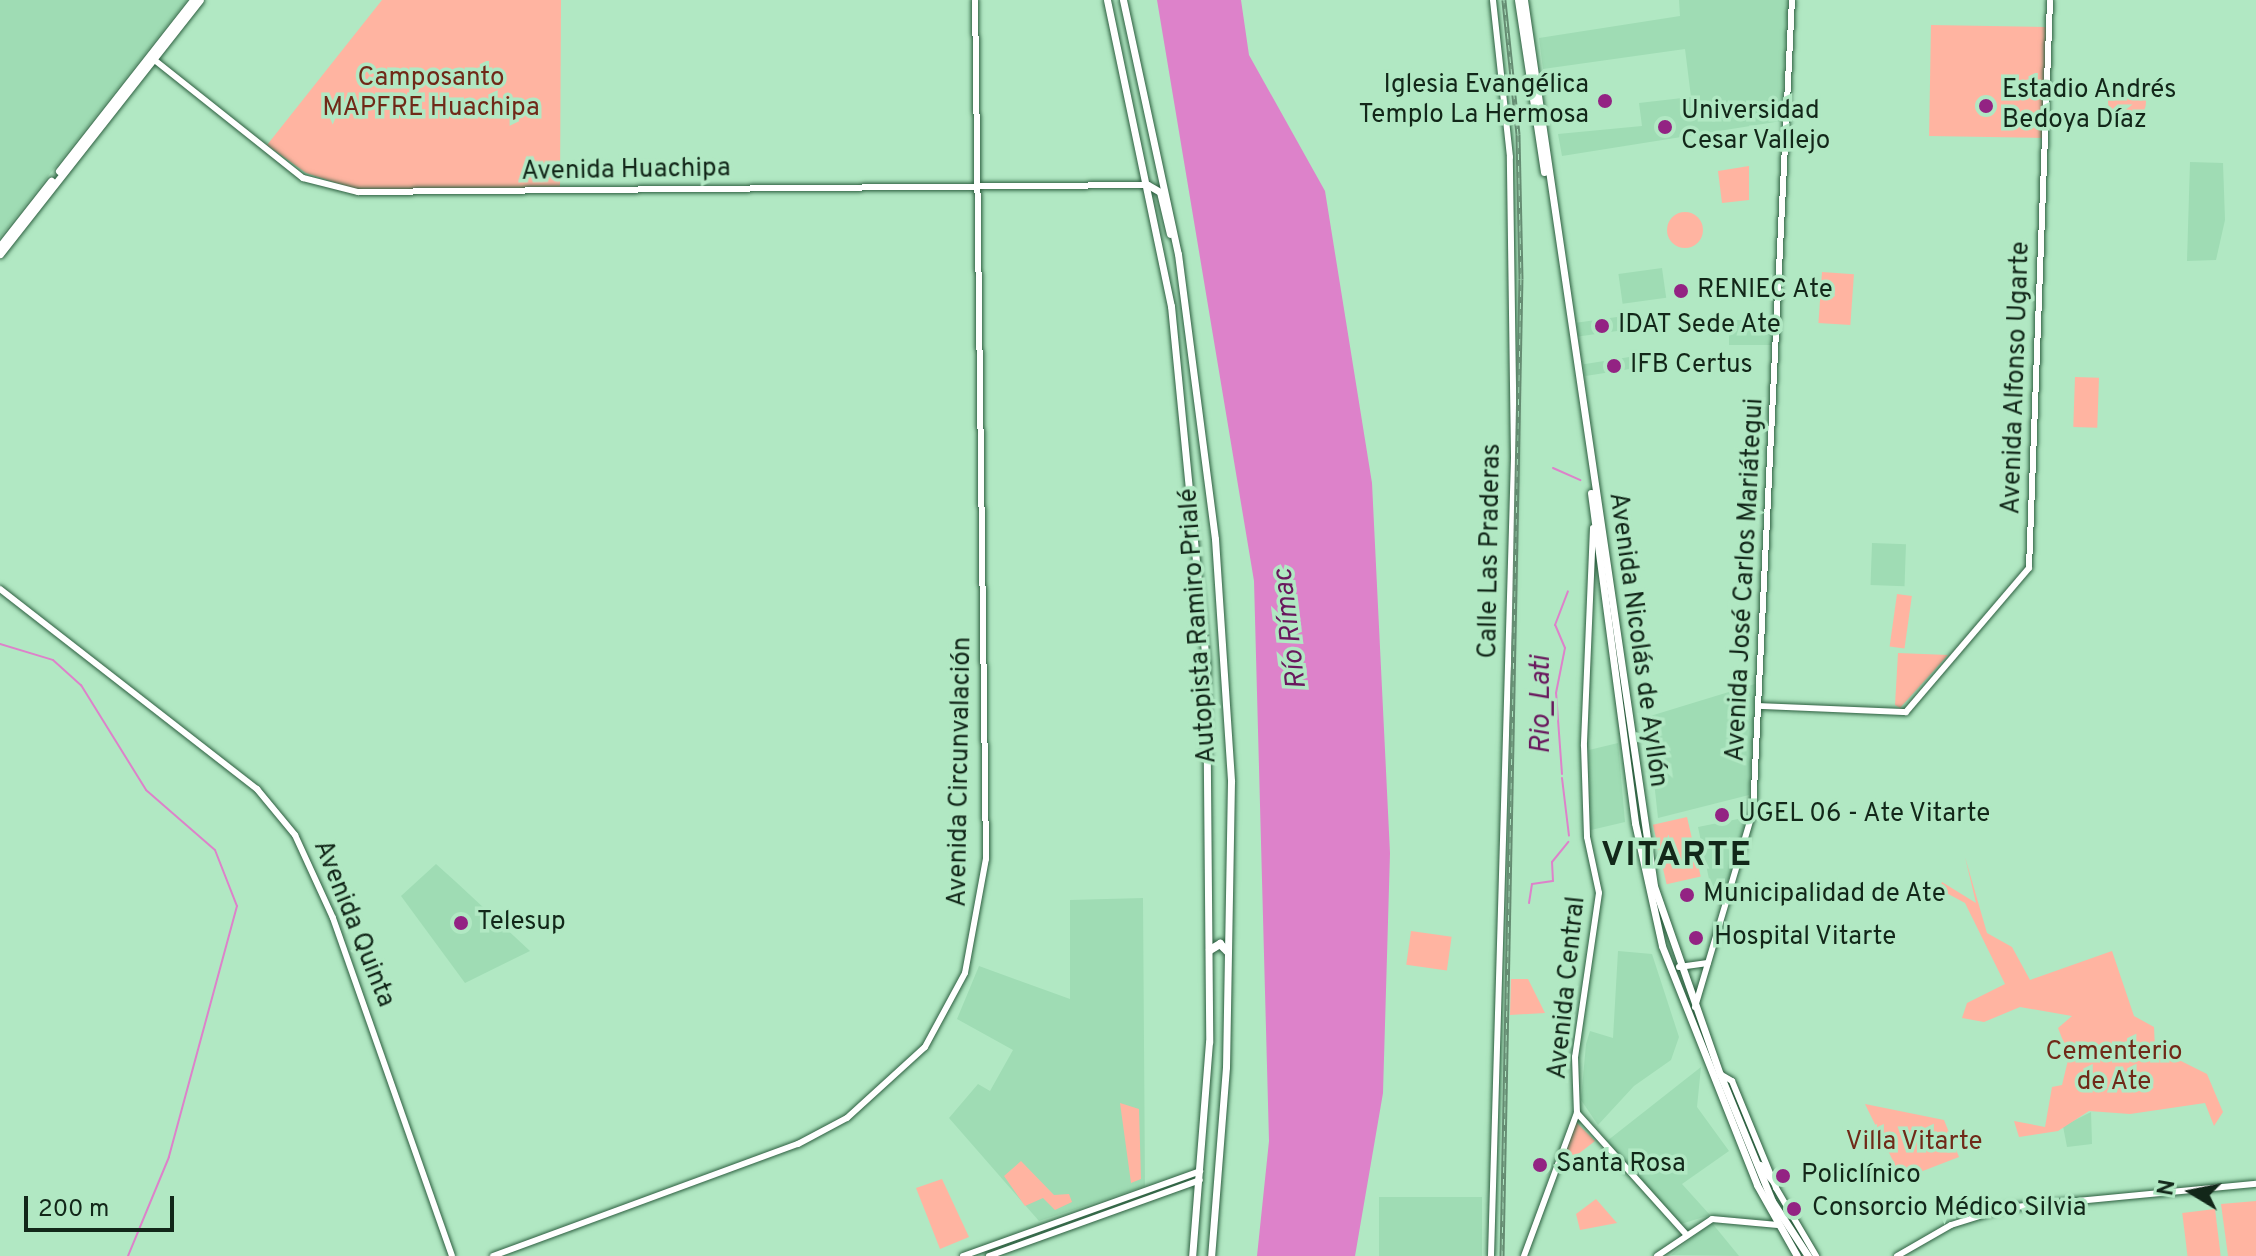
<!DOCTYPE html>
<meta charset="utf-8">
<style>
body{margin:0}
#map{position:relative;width:2256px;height:1256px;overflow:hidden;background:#b1e8c3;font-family:Overpass,sans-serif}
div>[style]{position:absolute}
.built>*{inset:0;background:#9fdcb4;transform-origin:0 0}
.green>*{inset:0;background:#ffb4a1;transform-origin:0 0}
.round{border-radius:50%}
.water>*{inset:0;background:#dd82ca}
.stream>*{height:2px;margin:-1px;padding:0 1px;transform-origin:1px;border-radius:1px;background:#dd82ca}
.roads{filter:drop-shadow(0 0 2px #2c5e3f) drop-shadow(0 0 2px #2c5e3f)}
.tertiary>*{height:6px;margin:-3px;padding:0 3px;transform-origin:3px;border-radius:3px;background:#fff}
.secondary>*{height:6px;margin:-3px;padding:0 3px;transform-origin:3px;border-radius:3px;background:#fff}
.primary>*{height:7px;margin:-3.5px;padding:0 3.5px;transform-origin:3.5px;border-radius:3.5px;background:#fff}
.trunk>*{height:7px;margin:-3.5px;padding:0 3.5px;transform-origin:3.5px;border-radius:3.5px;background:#fff}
.motorway>*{height:8px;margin:-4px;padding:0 4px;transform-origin:4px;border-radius:4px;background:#fff}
.rail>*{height:5px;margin-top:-2.5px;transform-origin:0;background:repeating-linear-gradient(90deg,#b1e8c3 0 6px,#658c72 0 12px);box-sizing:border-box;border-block:2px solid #658c72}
.dots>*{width:22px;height:22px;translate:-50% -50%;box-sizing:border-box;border:4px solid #b1e8c3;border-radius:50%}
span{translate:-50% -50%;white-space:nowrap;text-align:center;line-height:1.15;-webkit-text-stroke:7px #b1e8c3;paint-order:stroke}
.park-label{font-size:26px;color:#702918}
.poi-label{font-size:26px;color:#122719}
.right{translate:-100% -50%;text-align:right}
.left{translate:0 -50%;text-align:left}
.street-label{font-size:26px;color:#122719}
.water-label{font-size:28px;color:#69175d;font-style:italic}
.district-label{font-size:34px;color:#122719;font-weight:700;letter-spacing:2px}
.north{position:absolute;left:2152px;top:1152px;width:80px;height:80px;-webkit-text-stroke:6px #b1e8c3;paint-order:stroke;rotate:280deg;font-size:22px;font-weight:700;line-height:32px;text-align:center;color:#122719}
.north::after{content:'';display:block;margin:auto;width:28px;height:36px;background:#122719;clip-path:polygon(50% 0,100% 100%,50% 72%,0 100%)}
.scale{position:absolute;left:24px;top:1196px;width:150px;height:36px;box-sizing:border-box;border:4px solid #122719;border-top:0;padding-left:10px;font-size:24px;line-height:28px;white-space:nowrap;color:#122719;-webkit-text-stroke:6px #b1e8c3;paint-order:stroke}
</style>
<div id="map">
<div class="built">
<i style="clip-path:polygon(0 0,187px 0,0 237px)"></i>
<i style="clip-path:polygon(1679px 0,1788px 0,1781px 121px,1562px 156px,1558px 134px,1642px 126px,1639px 103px,1691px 97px,1685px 49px,1543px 69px,1539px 38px,1680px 16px)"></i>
<i style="clip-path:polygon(2190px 162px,2223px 163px,2225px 220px,2216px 260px,2187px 261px)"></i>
<i style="left:1662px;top:268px;width:30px;height:44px;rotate:82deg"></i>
<i style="left:1624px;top:316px;width:14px;height:48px;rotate:82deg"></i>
<i style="left:1772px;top:320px;width:25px;height:43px;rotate:90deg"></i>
<i style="left:1642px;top:355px;width:12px;height:59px;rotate:81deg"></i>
<i style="left:1872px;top:543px;width:34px;height:42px;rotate:2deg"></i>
<i style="clip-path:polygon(1755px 684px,1749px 795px,1658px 818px,1647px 717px)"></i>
<i style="clip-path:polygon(1618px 743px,1625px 822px,1591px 830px,1589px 750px)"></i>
<i style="clip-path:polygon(1748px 817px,1723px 897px,1713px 898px,1698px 827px)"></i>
<i style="clip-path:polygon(436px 864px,456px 882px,530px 951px,465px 983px,401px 896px)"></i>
<i style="clip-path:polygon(1143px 898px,1145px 1186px,1039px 1221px,949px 1118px,978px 1084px,990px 1091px,1013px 1050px,957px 1019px,979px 966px,1070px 999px,1070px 900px)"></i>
<i style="clip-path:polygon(1618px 951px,1652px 954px,1679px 1037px,1671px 1060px,1634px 1086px,1598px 1125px,1581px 1100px,1586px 1044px,1590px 1031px,1613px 1038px)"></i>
<i style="clip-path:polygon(1701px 1067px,1697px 1107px,1729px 1151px,1682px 1184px,1710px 1215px,1681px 1224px,1607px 1141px)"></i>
<i style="clip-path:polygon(2091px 1112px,2092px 1144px,2067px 1147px,2063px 1126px)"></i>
<i style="left:1379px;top:1197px;width:103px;height:60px"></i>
<i style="clip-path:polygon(1712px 1223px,1739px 1256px,1671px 1255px,1692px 1238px)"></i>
</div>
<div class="green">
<i style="clip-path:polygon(382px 0,561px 0,560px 189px,361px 191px,306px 173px,267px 145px)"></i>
<i style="left:1931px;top:25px;width:115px;height:111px;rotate:1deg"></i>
<i class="round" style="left:2108px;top:83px;width:38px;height:38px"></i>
<i style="clip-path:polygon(1749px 166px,1749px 200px,1722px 203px,1718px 171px)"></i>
<i class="round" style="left:1667px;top:212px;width:36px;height:36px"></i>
<i style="left:1822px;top:272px;width:32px;height:51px;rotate:4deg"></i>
<i style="left:2075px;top:377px;width:24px;height:50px;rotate:2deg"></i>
<i style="left:1897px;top:594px;width:15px;height:53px;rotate:8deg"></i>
<i style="clip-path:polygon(1898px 653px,1948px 655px,1900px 708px,1895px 705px)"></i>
<i style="left:1687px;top:817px;width:61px;height:35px;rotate:77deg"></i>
<i style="clip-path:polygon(1965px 857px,1987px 933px,2012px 947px,2030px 980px,2112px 951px,2134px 1016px,2154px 1027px,2155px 1048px,2207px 1074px,2223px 1112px,2214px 1126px,2205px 1103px,2130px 1114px,2089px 1111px,2058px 1131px,2019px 1137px,2014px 1121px,2045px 1127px,2052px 1087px,2062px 1085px,2069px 1056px,2058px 1028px,2072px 1016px,2020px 1007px,1984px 1022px,1962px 1018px,1967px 1003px,2005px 984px,1965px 903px,1939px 889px,1942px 882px,1976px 903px)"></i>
<i style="left:1411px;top:931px;width:41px;height:34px;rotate:8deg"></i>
<i style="clip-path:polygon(1511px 979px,1528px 979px,1545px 1013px,1510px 1015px)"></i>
<i style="clip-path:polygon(1120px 1103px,1139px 1109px,1141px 1179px,1131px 1183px)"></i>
<i style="clip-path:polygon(1865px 1104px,1944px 1120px,1959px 1157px,1902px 1179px)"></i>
<i style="clip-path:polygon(1576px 1122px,1595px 1141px,1559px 1169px)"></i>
<i style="clip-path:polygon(1021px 1161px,1054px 1195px,1069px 1194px,1072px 1202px,1055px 1210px,1043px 1198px,1025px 1206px,1004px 1176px)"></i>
<i style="clip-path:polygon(942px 1179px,969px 1237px,940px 1249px,916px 1188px)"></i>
<i style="clip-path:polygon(1596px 1199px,1617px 1223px,1580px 1230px,1576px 1214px)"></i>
<i style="clip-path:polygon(2256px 1201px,2256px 1256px,2228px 1256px,2221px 1204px)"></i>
<i style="left:2215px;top:1209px;width:47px;height:33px;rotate:83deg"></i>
</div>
<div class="water">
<i style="clip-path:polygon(1157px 0,1241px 0,1249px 55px,1325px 191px,1372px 483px,1390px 853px,1383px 1093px,1355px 1256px,1257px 1256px,1269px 1141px,1254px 581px)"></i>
</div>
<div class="stream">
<i style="left:1553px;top:468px;width:30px;rotate:24deg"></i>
<i style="left:0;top:644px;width:55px;rotate:16.8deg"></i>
<i style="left:53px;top:660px;width:38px;rotate:42deg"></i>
<i style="left:81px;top:685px;width:123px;rotate:58.2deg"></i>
<i style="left:146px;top:790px;width:91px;rotate:41deg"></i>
<i style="left:215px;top:850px;width:60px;rotate:68.6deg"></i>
<i style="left:237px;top:906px;width:260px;rotate:105.2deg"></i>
<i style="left:169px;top:1157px;width:107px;rotate:112.5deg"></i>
<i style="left:1562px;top:774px;width:81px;rotate:-94.2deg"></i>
<i style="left:1556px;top:693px;width:46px;rotate:-78.7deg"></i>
<i style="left:1565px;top:648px;width:25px;rotate:-113deg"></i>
<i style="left:1555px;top:625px;width:36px;rotate:-69deg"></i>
<i style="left:1562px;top:778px;width:58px;rotate:83.1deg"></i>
<i style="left:1529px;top:903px;width:19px;rotate:-81deg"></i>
<i style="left:1532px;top:884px;width:21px;rotate:-8deg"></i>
<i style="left:1553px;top:881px;width:19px;rotate:-93deg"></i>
<i style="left:1552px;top:862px;width:26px;rotate:-51deg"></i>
</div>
<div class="roads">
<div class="tertiary">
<i style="left:152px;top:58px;width:193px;rotate:38.5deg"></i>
<i style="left:303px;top:178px;width:57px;rotate:14.3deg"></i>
<i style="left:358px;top:192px;width:790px;rotate:-0.51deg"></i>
<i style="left:1593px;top:528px;width:218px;rotate:92.4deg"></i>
<i style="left:1584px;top:746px;width:91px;rotate:88.1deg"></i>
<i style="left:1587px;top:837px;width:57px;rotate:77.9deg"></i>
<i style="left:1599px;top:893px;width:166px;rotate:98.3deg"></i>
<i style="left:1575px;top:1057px;width:56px;rotate:88deg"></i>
<i style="left:1577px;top:1113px;width:163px;rotate:48deg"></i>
<i style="left:1760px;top:706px;width:146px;rotate:2.4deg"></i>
<i style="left:1906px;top:712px;width:189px;rotate:-49.5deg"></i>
<i style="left:2029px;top:568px;width:568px;rotate:-87.88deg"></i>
<i style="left:1679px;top:967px;width:29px;rotate:-8deg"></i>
<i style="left:1695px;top:1007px;width:204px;rotate:-73.5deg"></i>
<i style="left:1753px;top:811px;width:812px;rotate:-87.25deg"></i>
<i style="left:1720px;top:1074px;width:14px;rotate:30deg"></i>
<i style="left:1732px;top:1081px;width:116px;rotate:67.6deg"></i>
<i style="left:1776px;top:1188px;width:79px;rotate:59.5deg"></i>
<i style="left:493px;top:1256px;width:325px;rotate:-20.2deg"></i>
<i style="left:798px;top:1144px;width:55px;rotate:-28deg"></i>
<i style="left:847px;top:1118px;width:105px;rotate:-42.3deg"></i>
<i style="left:925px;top:1047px;width:84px;rotate:-61.6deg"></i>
<i style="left:965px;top:973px;width:116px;rotate:-79.6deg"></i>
<i style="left:986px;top:859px;width:859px;rotate:-90.73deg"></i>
<i style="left:963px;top:1256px;width:252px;rotate:-19.7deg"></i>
<i style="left:989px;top:1256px;width:224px;rotate:-19.8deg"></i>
<i style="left:1491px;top:1256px;width:799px;rotate:-88.35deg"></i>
<i style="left:1514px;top:457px;width:300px;rotate:-90.8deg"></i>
<i style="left:1510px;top:157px;width:158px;rotate:-96.2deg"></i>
<i style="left:1524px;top:1256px;width:153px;rotate:-69.7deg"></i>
<i style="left:1657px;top:1256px;width:66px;rotate:-33.9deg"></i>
<i style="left:1712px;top:1219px;width:66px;rotate:5.2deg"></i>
<i style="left:1897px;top:1256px;width:62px;rotate:-29.9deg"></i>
<i style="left:1951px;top:1225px;width:57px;rotate:-17.5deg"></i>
<i style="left:2005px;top:1208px;width:252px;rotate:-5.5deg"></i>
</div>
<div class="secondary">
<i style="left:0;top:589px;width:326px;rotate:37.9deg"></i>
<i style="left:257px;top:789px;width:60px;rotate:50.4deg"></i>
<i style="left:295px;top:835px;width:91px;rotate:65.4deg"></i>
<i style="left:333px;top:918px;width:358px;rotate:70.6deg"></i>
</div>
<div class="primary">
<i style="left:1518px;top:0;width:174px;rotate:81.4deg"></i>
<i style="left:1524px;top:0;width:895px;rotate:81.65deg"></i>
<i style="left:1654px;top:886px;width:199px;rotate:70.7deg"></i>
<i style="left:1720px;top:1074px;width:137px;rotate:67.7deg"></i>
<i style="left:1772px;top:1201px;width:66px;rotate:56.8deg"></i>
<i style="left:59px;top:171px;width:217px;rotate:-51.9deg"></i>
<i style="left:0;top:246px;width:83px;rotate:-51.9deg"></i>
<i style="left:0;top:254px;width:323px;rotate:-51.8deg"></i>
<i style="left:1591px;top:493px;width:333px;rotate:82.4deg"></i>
<i style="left:1635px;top:823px;width:126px;rotate:77.6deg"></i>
<i style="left:1662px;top:946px;width:257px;rotate:68.3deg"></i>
<i style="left:1757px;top:1185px;width:81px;rotate:60.6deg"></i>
<i style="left:1760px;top:1165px;width:22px;rotate:51deg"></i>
</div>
<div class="trunk">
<i style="left:1107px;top:0;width:313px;rotate:78.2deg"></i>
<i style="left:1171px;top:306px;width:361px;rotate:84.4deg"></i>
<i style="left:1206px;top:665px;width:377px;rotate:89.5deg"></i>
<i style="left:1209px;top:1042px;width:215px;rotate:94.5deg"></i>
<i style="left:1123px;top:0;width:260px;rotate:77.8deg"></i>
<i style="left:1178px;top:254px;width:287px;rotate:82.6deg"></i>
<i style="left:1215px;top:539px;width:243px;rotate:86.2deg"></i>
<i style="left:1231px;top:781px;width:286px;rotate:91deg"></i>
<i style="left:1226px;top:1067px;width:190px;rotate:94.5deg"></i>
<i style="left:1148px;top:185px;width:14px;rotate:30deg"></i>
<i style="left:1160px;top:192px;width:43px;rotate:76.6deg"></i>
</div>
<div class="motorway">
<i style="left:1210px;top:950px;width:12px;rotate:-31deg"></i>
<i style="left:1220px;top:944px;width:11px;rotate:45deg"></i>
</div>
</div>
<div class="rail">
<i style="left:1502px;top:1256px;width:977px;rotate:-88.89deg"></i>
<i style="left:1521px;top:279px;width:145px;rotate:-91.2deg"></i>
<i style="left:1518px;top:134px;width:135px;rotate:-96deg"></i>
</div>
<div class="dots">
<i style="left:1605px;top:101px;background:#932383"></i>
<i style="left:1986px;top:106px;background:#932383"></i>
<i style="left:1665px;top:127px;background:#932383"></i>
<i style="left:1681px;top:291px;background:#932383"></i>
<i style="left:1602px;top:326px;background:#932383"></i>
<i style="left:1614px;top:366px;background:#932383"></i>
<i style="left:1722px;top:815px;background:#932383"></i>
<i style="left:1687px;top:895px;background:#932383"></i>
<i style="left:461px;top:923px;background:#932383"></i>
<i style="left:1696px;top:938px;background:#932383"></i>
<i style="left:1540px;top:1165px;background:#932383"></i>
<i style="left:1783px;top:1176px;background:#932383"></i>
<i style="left:1794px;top:1209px;background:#932383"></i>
</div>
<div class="park-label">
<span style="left:431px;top:94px">Camposanto<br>MAPFRE Huachipa</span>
<span style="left:2114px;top:1068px">Cementerio<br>de Ate</span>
<span style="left:1914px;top:1143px">Villa Vitarte</span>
</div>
<div class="poi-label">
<span class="right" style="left:1589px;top:101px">Iglesia Evangélica<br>Templo La Hermosa</span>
<span class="left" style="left:2002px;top:106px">Estadio Andrés<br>Bedoya Díaz</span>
<span class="left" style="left:1681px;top:127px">Universidad<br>Cesar Vallejo</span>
<span class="left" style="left:1697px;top:291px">RENIEC Ate</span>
<span class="left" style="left:1618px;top:326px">IDAT Sede Ate</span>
<span class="left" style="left:1630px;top:366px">IFB Certus</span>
<span class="left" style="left:1738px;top:815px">UGEL 06 - Ate Vitarte</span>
<span class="left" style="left:1703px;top:895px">Municipalidad de Ate</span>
<span class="left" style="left:477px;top:923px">Telesup</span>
<span class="left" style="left:1714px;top:938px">Hospital Vitarte</span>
<span class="left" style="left:1556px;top:1165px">Santa Rosa</span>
<span class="left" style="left:1801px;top:1176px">Policlínico</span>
<span class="left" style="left:1812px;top:1209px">Consorcio Médico Silvia</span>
</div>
<div class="street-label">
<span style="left:626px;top:171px;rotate:-1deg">Avenida Huachipa</span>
<span style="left:2017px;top:378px;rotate:-88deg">Avenida Alfonso Ugarte</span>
<span style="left:1491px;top:551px;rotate:-89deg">Calle Las Praderas</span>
<span style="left:1746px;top:580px;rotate:-87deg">Avenida José Carlos Mariátegui</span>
<span style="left:1199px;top:626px;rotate:-94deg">Autopista Ramiro Prialé</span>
<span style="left:1637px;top:640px;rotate:82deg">Avenida Nicolás de Ayllón</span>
<span style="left:961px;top:772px;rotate:-89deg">Avenida Circunvalación</span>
<span style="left:353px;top:924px;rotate:68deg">Avenida Quinta</span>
<span style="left:1568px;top:988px;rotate:-84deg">Avenida Central</span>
</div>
<div class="water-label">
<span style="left:1291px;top:629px;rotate:-97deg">Río Rímac</span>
<span style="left:1542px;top:705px;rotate:-90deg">Rio_Lati</span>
</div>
<div class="district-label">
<span style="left:1677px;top:857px">VITARTE</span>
</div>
<div class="north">N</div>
<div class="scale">200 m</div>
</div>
